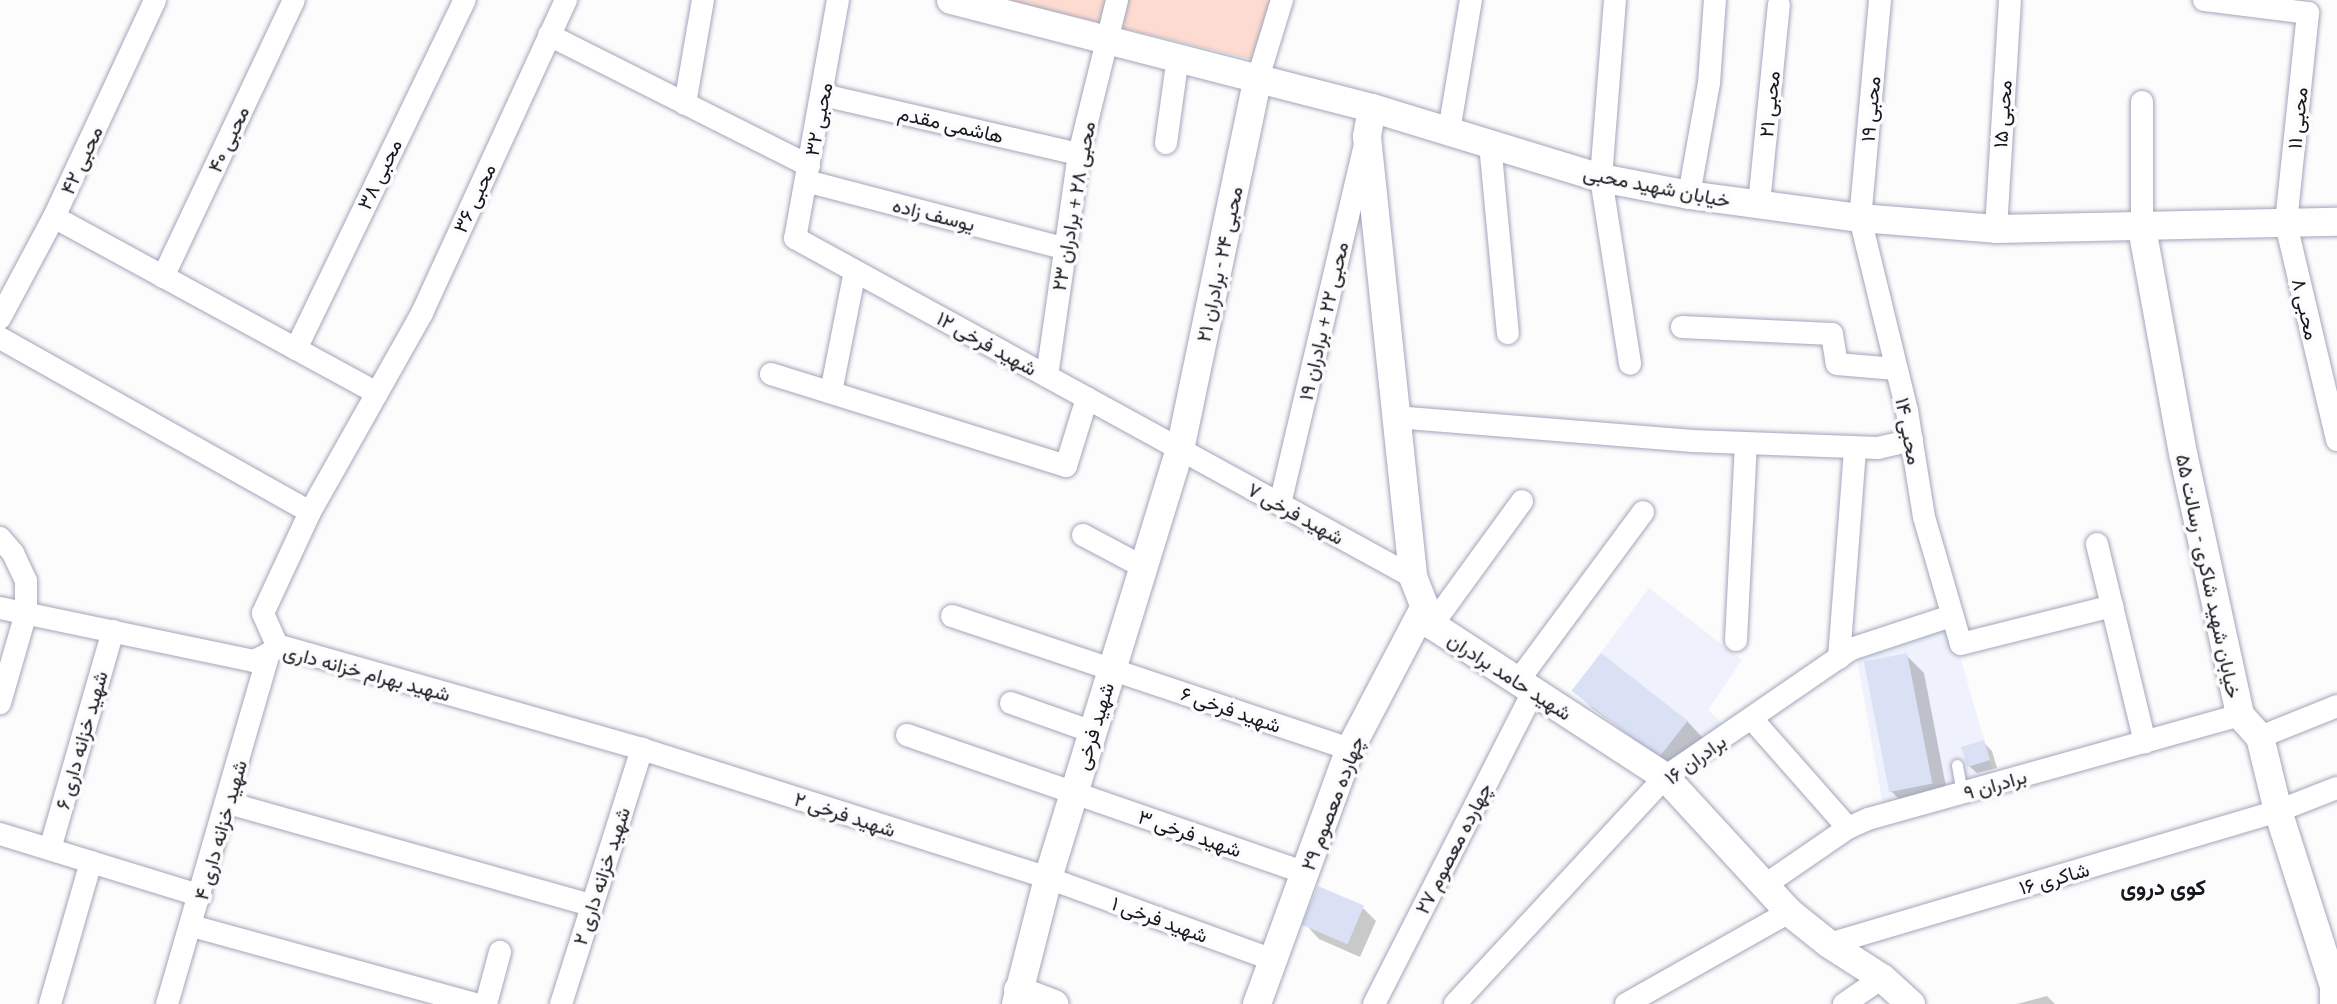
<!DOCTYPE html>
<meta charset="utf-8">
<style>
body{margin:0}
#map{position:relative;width:2337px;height:1004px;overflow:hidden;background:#fcfcfc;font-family:Ubuntu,Vazirmatn,sans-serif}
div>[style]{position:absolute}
.built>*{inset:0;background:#eff2fd}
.green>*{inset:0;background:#fedbd1}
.shadow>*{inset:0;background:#0003}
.building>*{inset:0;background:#dbe1f5;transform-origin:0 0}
.roads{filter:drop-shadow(0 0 2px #a1a6ba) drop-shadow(0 0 2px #a1a6ba)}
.service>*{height:11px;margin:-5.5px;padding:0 5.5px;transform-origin:5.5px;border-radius:5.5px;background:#fff}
.minor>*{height:22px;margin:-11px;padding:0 11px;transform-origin:11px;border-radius:11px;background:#fff}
.tertiary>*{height:28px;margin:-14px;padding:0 14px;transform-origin:14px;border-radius:14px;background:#fff}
span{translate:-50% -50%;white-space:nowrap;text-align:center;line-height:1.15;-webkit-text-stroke:7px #fcfcfc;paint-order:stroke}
.street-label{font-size:20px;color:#16181f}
.neighbourhood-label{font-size:22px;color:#16181f;font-weight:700}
</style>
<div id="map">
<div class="built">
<i style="clip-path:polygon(1649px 588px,1742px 660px,1708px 710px,1726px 727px,1669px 765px,1572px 691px)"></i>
<i style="clip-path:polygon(1951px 625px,1995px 778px,1883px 806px,1857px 658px)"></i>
</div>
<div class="green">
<i style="clip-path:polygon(1007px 0,1277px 0,1262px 62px)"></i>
</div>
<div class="shadow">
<i style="clip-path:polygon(1906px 655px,1924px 673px,1949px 802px,1909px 809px,1891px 791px)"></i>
<i style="clip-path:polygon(1575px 691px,1687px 721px,1704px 739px,1681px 771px,1593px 709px)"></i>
<i style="clip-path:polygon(1984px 743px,1992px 751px,1997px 768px,1977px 773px,1968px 765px)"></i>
<i style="clip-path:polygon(1363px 908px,1376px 921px,1360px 957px,1319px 939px,1306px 925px)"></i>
<i style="clip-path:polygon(2047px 996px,2055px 1004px,2017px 1004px)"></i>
</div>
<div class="building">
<i style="left:1601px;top:653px;width:110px;height:48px;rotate:38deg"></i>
<i style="left:1907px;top:653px;width:133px;height:44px;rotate:79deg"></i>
<i style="left:1984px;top:740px;width:21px;height:24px;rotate:73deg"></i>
<i style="left:1318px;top:886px;width:50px;height:42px;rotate:23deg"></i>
</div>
<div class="roads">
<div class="service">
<i style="left:1957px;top:765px;width:28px;rotate:80deg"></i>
</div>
<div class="minor">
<i style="left:838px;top:0;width:242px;rotate:100.2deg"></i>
<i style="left:795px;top:238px;width:705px;rotate:28.75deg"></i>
<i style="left:1615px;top:0;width:179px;rotate:94.5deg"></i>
<i style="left:1601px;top:178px;width:188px;rotate:81.1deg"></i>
<i style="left:1880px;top:0;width:219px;rotate:95.2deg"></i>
<i style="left:1860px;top:218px;width:199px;rotate:76.3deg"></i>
<i style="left:1907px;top:411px;width:107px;rotate:80.9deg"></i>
<i style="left:1924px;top:517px;width:132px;rotate:73.8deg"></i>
<i style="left:1961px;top:644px;width:156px;rotate:-14.1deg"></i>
<i style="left:2204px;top:0;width:105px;rotate:7.1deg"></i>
<i style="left:2308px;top:13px;width:212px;rotate:96deg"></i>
<i style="left:2286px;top:224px;width:222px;rotate:76.7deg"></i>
<i style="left:549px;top:35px;width:291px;rotate:26.7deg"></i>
<i style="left:1258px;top:78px;width:82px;rotate:-72.9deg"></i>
<i style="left:823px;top:95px;width:263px;rotate:13deg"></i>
<i style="left:2142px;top:102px;width:126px;rotate:90deg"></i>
<i style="left:685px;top:104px;width:106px;rotate:-80.2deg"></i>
<i style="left:1449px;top:131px;width:133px;rotate:-80.5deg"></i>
<i style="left:1166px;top:143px;width:87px;rotate:-82.1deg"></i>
<i style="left:1490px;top:144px;width:190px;rotate:84.6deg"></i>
<i style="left:806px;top:181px;width:266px;rotate:14.6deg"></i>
<i style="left:1689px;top:195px;width:114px;rotate:-79.9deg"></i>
<i style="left:1709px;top:83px;width:83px;rotate:-85.9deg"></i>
<i style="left:1759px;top:204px;width:200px;rotate:-84.3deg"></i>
<i style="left:54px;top:217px;width:368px;rotate:28.6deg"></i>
<i style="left:1996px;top:229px;width:229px;rotate:-86.5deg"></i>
<i style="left:163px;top:277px;width:306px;rotate:-64.7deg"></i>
<i style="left:0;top:318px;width:115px;rotate:-61.9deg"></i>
<i style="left:54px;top:217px;width:239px;rotate:-65deg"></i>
<i style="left:1682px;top:327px;width:150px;rotate:2.7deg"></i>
<i style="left:1832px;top:334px;width:30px;rotate:81deg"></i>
<i style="left:1837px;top:364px;width:59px;rotate:4.8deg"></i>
<i style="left:0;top:338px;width:355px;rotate:29.3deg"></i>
<i style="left:296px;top:349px;width:388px;rotate:-64.2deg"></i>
<i style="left:771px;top:374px;width:309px;rotate:17.3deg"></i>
<i style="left:1066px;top:466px;width:71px;rotate:-72.8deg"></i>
<i style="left:1047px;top:376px;width:224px;rotate:-81.8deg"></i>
<i style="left:1079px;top:154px;width:159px;rotate:-76.1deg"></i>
<i style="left:831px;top:392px;width:123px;rotate:-78.8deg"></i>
<i style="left:1395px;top:417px;width:299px;rotate:4.6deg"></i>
<i style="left:1693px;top:441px;width:185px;rotate:2.2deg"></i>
<i style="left:1878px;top:448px;width:35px;rotate:-13deg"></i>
<i style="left:1280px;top:504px;width:364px;rotate:-76.7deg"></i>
<i style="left:1083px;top:535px;width:70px;rotate:28deg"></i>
<i style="left:0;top:538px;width:20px;rotate:49deg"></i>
<i style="left:13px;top:553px;width:31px;rotate:65deg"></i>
<i style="left:26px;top:581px;width:32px;rotate:90deg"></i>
<i style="left:26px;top:613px;width:94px;rotate:106.1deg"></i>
<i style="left:2097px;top:544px;width:204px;rotate:76.4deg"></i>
<i style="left:0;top:608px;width:258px;rotate:11.8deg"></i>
<i style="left:253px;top:661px;width:17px;rotate:-24deg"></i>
<i style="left:269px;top:654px;width:12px;rotate:-48deg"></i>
<i style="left:277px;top:645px;width:380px;rotate:15.9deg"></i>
<i style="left:642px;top:749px;width:426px;rotate:17.6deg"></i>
<i style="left:1048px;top:878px;width:239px;rotate:20deg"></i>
<i style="left:952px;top:616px;width:420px;rotate:18.5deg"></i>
<i style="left:1432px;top:625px;width:153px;rotate:-54deg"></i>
<i style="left:1736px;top:640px;width:197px;rotate:-87.1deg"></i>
<i style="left:277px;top:645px;width:35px;rotate:-114deg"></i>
<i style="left:263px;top:613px;width:111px;rotate:-65deg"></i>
<i style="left:310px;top:512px;width:228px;rotate:-60.6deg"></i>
<i style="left:422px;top:313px;width:345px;rotate:-65.3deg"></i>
<i style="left:1839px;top:658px;width:211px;rotate:-85.6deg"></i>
<i style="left:1518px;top:681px;width:210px;rotate:-53.5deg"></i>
<i style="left:1011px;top:703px;width:87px;rotate:19.5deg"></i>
<i style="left:1752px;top:719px;width:145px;rotate:48.6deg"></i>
<i style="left:907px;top:735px;width:421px;rotate:19.1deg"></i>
<i style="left:2260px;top:737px;width:83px;rotate:-21.9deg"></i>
<i style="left:228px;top:803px;width:378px;rotate:15.7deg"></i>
<i style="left:0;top:834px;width:210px;rotate:17.1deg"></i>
<i style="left:50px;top:849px;width:227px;rotate:-73.9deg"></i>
<i style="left:1765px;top:885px;width:101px;rotate:-34.5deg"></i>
<i style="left:1848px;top:828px;width:22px;rotate:-24deg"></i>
<i style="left:1868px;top:819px;width:386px;rotate:-15.6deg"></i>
<i style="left:192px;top:926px;width:295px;rotate:15.4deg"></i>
<i style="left:1829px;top:944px;width:468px;rotate:-16.5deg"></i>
<i style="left:2278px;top:811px;width:63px;rotate:-21.3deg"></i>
<i style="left:50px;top:1004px;width:148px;rotate:-73.9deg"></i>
<i style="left:167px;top:1004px;width:365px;rotate:-73.8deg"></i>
<i style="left:486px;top:1004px;width:54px;rotate:-74.9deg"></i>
<i style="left:561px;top:1004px;width:268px;rotate:-72.4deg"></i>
<i style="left:1374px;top:1004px;width:350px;rotate:-63deg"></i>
<i style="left:1455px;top:1004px;width:309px;rotate:-47.2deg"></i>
<i style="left:1665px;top:777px;width:226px;rotate:-34.5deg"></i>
<i style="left:1851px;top:649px;width:105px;rotate:-18.3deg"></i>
<i style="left:1626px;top:1004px;width:187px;rotate:-29.4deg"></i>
<i style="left:1844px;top:1004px;width:46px;rotate:-34.4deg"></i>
</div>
<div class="tertiary">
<i style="left:951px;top:0;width:435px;rotate:14.4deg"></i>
<i style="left:1372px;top:108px;width:239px;rotate:17deg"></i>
<i style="left:1601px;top:178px;width:90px;rotate:10.9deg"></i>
<i style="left:1689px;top:195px;width:173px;rotate:7.7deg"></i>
<i style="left:1860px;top:218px;width:136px;rotate:4.6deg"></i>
<i style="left:1996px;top:229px;width:341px;rotate:-1.2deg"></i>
<i style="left:1372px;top:108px;width:29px;rotate:100deg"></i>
<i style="left:1367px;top:137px;width:442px;rotate:84deg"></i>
<i style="left:1413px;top:577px;width:52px;rotate:68.4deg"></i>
<i style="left:1432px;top:625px;width:278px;rotate:33.1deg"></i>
<i style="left:1665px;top:777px;width:183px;rotate:47.4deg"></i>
<i style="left:1789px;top:912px;width:51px;rotate:38.7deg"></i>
<i style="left:1829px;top:944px;width:63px;rotate:32.7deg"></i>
<i style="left:1882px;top:978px;width:39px;rotate:42deg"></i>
<i style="left:2142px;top:228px;width:229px;rotate:79.7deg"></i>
<i style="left:2183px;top:453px;width:268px;rotate:77.7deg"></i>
<i style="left:2240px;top:715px;width:30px;rotate:48deg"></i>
<i style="left:2260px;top:737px;width:76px;rotate:76.3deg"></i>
<i style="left:2278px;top:811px;width:184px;rotate:72.3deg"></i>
<i style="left:2334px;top:986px;width:18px;rotate:90deg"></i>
<i style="left:1018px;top:990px;width:39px;rotate:21deg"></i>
<i style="left:1016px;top:1004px;width:130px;rotate:-75.7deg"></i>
<i style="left:1048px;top:878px;width:448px;rotate:-72.9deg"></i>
<i style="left:1180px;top:450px;width:380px;rotate:-78.2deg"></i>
<i style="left:1257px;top:1004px;width:271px;rotate:-70deg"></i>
<i style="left:1350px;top:749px;width:157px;rotate:-62.3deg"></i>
</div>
</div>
<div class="street-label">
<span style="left:1769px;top:104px;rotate:-84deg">محبی ۲۱</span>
<span style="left:1870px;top:109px;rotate:-85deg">محبی ۱۹</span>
<span style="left:2002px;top:114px;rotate:-86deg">محبی ۱۵</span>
<span style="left:2297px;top:118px;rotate:-84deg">محبی ۱۱</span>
<span style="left:818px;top:119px;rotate:-79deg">محبی ۳۲</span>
<span style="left:951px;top:124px;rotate:13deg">هاشمی مقدم</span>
<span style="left:228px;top:139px;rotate:-65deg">محبی ۴۰</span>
<span style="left:81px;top:160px;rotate:-65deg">محبی ۴۲</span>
<span style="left:379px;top:174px;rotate:-64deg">محبی ۳۸</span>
<span style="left:1657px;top:186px;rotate:11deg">خیابان شهید محبی</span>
<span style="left:474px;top:198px;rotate:-65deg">محبی ۳۶</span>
<span style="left:1073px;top:206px;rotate:-80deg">محبی ۲۸ + برادران ۲۳</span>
<span style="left:934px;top:214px;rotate:14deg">یوسف زاده</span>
<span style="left:1219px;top:264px;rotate:-78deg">محبی ۲۴ - برادران ۲۱</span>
<span style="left:2306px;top:309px;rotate:77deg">محبی ۸</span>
<span style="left:1323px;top:321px;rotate:-77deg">محبی ۲۲ + برادران ۱۹</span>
<span style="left:987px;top:343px;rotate:29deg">شهید فرخی ۱۲</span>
<span style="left:1909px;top:431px;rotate:79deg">محبی ۱۴</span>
<span style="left:1296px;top:513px;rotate:29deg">شهید فرخی ۷</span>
<span style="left:2209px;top:576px;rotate:78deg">خیابان شهید شاکری - رسالت ۵۵</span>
<span style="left:367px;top:672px;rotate:15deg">شهید بهرام خزانه داری</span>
<span style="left:1510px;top:676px;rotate:33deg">شهید حامد برادران</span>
<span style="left:1231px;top:709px;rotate:19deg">شهید فرخی ۶</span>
<span style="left:1094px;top:726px;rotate:-73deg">شهید فرخی</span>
<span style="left:81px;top:740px;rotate:-74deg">شهید خزانه داری ۶</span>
<span style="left:1695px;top:759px;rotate:-36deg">برادران ۱۶</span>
<span style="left:1995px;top:784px;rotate:-16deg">برادران ۹</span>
<span style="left:1332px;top:803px;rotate:-69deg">چهارده معصوم ۲۹</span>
<span style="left:845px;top:814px;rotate:18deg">شهید فرخی ۲</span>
<span style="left:220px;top:830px;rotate:-74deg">شهید خزانه داری ۴</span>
<span style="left:1190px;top:833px;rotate:19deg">شهید فرخی ۳</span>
<span style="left:1453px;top:848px;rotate:-63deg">چهارده معصوم ۲۷</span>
<span style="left:601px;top:876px;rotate:-72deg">شهید خزانه داری ۲</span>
<span style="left:2054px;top:878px;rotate:-16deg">شاکری ۱۶</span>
<span style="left:1160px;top:919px;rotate:20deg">شهید فرخی ۱</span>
</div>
<div class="neighbourhood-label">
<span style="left:2163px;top:887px">کوی دروی</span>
</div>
</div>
